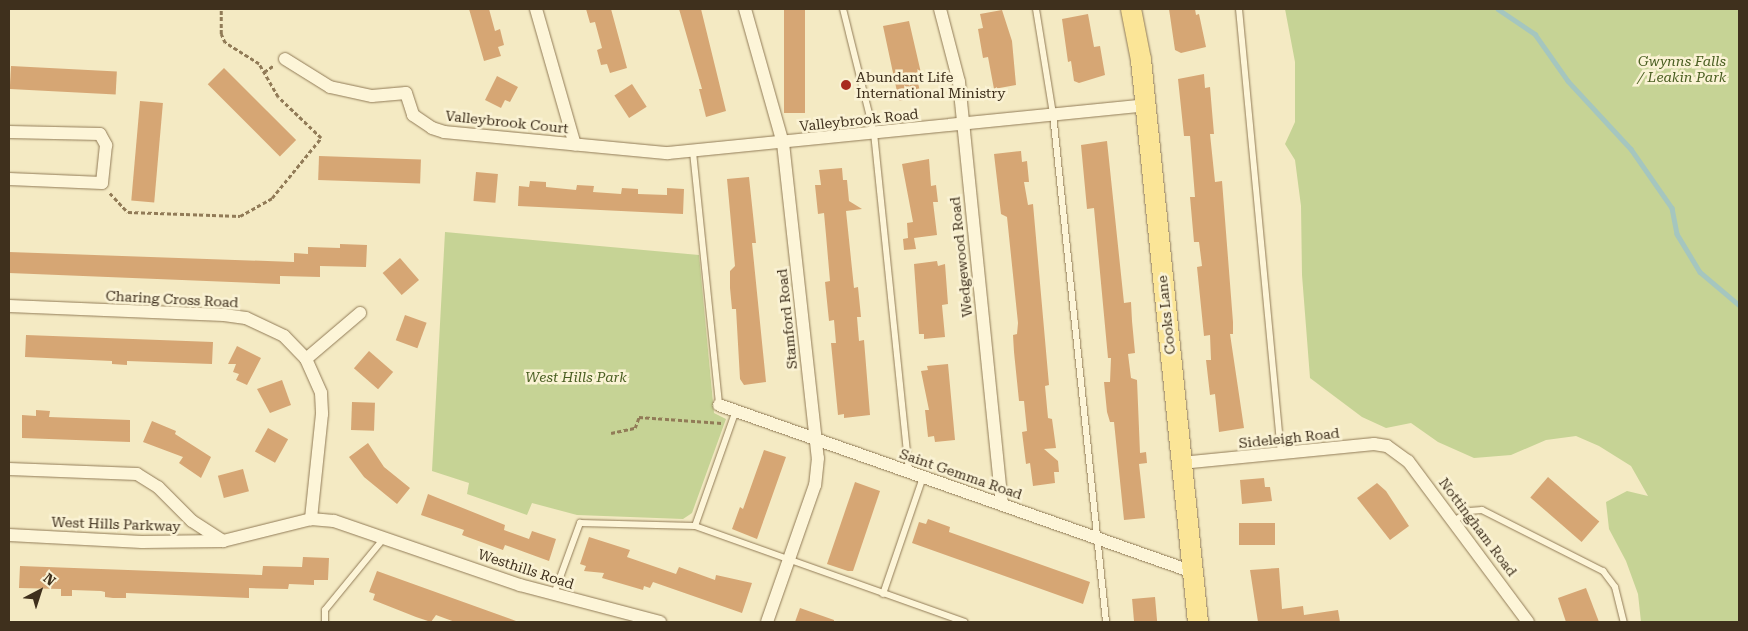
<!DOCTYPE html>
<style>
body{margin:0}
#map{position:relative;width:1748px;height:631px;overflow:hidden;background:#f4eac3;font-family:"Roboto Serif",serif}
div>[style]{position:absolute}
.green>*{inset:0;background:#c6d395}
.stream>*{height:4.5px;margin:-2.25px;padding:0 2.25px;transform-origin:2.25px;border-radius:2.25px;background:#a5c6bf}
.building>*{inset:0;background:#d6a674;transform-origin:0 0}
.path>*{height:2.5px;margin-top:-1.25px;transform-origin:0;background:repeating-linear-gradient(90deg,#917b57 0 4px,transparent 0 6.5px)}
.roads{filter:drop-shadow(0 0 1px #917b57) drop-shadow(0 0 1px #917b57)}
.service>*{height:6px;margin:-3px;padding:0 3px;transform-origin:3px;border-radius:3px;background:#fdf5d8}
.minor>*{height:12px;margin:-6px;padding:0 6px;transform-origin:6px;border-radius:6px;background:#fdf5d8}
.primary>*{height:20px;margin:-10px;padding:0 10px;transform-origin:10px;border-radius:10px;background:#fbe597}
.dots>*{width:14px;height:14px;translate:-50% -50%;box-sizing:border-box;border:2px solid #faf2d4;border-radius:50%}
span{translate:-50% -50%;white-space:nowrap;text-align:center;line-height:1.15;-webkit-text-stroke:5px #faf2d4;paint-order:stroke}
.park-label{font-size:14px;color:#495e21;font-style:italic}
.poi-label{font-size:14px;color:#3f301d}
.left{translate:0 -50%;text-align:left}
.street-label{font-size:14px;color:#3f301d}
.frame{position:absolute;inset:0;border:10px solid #3f301d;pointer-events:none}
.north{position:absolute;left:15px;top:566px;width:50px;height:50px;-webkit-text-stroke:4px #faf2d4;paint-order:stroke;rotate:40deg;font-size:14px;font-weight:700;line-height:20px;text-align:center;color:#3f301d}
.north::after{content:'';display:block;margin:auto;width:18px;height:22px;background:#3f301d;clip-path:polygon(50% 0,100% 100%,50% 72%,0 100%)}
</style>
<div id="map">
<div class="green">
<i style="clip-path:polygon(1285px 9px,1739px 9px,1739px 622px,1641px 622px,1638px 594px,1626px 561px,1609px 529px,1606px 502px,1627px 491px,1648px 496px,1631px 466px,1599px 446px,1576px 436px,1546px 440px,1511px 455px,1474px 458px,1438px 442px,1411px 423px,1386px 428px,1362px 417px,1310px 378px,1302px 275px,1301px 206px,1295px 160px,1285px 144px,1295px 122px,1295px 62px)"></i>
<i style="clip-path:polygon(445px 232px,699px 255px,714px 413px,726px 419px,692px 513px,683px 519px,577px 515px,532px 503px,527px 515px,467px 494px,469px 483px,432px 471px)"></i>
</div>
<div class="stream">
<i style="left:1498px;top:9px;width:45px;rotate:34deg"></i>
<i style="left:1535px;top:34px;width:57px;rotate:54.9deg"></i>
<i style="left:1568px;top:81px;width:93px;rotate:47.2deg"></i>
<i style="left:1631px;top:149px;width:72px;rotate:55.2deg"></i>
<i style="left:1672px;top:208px;width:26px;rotate:79deg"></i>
<i style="left:1677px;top:234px;width:44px;rotate:58.8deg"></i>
<i style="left:1700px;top:272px;width:51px;rotate:40.2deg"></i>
</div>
<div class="building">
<i style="clip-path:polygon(469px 9px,489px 9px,495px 31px,500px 29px,504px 45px,498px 47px,501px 56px,484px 61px)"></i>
<i style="clip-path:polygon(586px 9px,611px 9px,627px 68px,610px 73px,607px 64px,601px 65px,597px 50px,602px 48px,595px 22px,590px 23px)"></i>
<i style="clip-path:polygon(679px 9px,701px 9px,726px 111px,706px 117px,699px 89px,702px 89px)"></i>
<i style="left:784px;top:9px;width:21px;height:104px"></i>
<i style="clip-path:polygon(1169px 9px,1195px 9px,1196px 15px,1199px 14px,1206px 47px,1181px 53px,1175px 50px)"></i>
<i style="clip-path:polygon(1002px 10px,1012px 41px,1016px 85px,994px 89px,988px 57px,983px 58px,978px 29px,983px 28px,980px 14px)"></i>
<i style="clip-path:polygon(1088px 14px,1094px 47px,1100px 46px,1105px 75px,1079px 83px,1074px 81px,1071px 61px,1068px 62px,1062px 19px)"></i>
<i style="clip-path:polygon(909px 21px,921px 73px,916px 74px,921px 96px,899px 101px,883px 26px)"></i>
<i style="left:11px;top:66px;width:106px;height:23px;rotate:3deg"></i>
<i style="left:224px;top:68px;width:102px;height:23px;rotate:45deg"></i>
<i style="clip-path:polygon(1204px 74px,1205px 88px,1210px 87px,1212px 111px,1214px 134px,1210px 134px,1215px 182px,1222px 181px,1233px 322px,1233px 334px,1230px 334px,1244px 428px,1219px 432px,1215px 394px,1210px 395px,1206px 360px,1211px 360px,1210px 335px,1204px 336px,1197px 267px,1202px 266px,1199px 242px,1194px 242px,1190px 197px,1195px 197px,1190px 136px,1184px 136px,1178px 79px)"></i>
<i style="clip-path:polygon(497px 76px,518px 87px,510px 102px,505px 100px,501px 108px,485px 100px)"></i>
<i style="left:632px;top:84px;width:27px;height:21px;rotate:57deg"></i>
<i style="left:140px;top:101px;width:23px;height:100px;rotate:5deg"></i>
<i style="clip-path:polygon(1107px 141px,1124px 303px,1131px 302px,1132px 321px,1135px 353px,1128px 354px,1131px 378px,1137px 380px,1140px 453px,1146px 452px,1147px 463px,1139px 464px,1145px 518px,1124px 520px,1114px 422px,1110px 422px,1107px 412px,1104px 382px,1110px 382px,1111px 358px,1108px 358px,1094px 208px,1087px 209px,1081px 145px)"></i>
<i style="clip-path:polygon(1021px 151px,1022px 162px,1027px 161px,1029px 182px,1024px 182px,1028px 205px,1033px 204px,1049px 385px,1045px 386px,1048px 418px,1052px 419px,1056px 448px,1044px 449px,1058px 461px,1059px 472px,1054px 472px,1055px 483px,1033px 486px,1030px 463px,1026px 464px,1022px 432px,1027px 431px,1024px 401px,1019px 401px,1014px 352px,1013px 335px,1017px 334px,1018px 323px,1007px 217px,1001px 214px,994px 154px)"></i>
<i style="left:319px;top:156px;width:102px;height:24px;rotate:2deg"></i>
<i style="clip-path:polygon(929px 159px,931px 186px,936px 185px,938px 202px,933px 202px,937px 235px,914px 238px,916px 249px,904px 250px,903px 239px,908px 238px,907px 223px,913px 222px,902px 164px)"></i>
<i style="clip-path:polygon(842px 168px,843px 180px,847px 180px,849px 201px,862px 209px,846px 211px,854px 288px,858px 287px,861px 317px,857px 317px,859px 341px,864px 340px,870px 415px,844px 418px,844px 414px,838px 415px,831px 343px,836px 343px,834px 320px,829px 321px,825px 282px,830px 281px,826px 235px,824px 213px,818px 214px,815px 185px,821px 185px,819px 170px)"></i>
<i style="left:476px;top:172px;width:22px;height:29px;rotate:5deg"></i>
<i style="clip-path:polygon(749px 177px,756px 243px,752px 243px,766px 382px,744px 385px,740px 379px,736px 309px,732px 309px,730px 288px,730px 271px,735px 266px,727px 179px)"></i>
<i style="clip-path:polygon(530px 181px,546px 182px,546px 187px,576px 190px,577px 185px,594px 186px,593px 192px,621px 194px,622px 188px,638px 189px,638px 194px,667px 195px,667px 188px,684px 189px,683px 214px,518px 206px,519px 186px,529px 187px)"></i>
<i style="clip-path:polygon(340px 244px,367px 245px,366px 267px,320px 266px,320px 277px,280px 276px,280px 284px,9px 273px,9px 252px,294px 262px,294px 253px,308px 254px,308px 247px,340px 248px)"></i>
<i style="left:400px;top:258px;width:29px;height:23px;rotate:49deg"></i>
<i style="clip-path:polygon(937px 261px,938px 266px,945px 264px,948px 304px,942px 305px,945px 337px,924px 339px,924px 334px,919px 334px,914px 264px)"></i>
<i style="left:405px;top:315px;width:23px;height:27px;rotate:20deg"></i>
<i style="clip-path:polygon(26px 335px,213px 342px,212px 364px,127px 361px,127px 365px,112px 364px,112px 361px,25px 357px)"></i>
<i style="clip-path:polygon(237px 346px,261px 358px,247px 385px,236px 380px,239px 374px,233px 372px,236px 364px,228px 364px)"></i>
<i style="left:369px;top:351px;width:32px;height:23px;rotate:41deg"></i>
<i style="clip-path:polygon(948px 364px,955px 440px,935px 442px,934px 436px,928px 437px,925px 410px,929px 410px,921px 371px,928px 370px,927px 366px)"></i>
<i style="clip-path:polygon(282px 380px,291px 405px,270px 413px,257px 389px)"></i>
<i style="left:352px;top:402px;width:23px;height:28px;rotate:2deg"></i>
<i style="clip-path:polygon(36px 410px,50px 411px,49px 417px,130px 420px,130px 442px,22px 438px,22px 415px,36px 416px)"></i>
<i style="clip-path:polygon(152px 421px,176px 431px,175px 434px,211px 457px,201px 478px,179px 463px,183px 457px,143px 442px)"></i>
<i style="left:268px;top:428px;width:23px;height:27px;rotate:29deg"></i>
<i style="clip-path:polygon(368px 443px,384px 467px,410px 488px,397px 504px,364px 477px,349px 457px)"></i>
<i style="clip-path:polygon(764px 450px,786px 457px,757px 539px,732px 529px,740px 507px,743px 509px)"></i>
<i style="left:243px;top:469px;width:23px;height:26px;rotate:75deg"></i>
<i style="left:1548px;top:477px;width:68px;height:27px;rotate:41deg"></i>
<i style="clip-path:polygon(1264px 478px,1265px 487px,1270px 487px,1272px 501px,1242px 504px,1240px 480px)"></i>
<i style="clip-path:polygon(855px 482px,880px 491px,853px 571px,848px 571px,827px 564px)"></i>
<i style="clip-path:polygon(1377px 483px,1386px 491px,1409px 526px,1390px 540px,1357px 498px)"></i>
<i style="clip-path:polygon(428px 494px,505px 525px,504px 530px,529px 539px,532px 531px,556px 539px,549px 561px,505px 545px,503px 550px,462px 535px,464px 530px,421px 515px)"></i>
<i style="clip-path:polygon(928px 519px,950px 527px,949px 532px,1090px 582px,1083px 604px,912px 543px,919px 522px,926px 524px)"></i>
<i style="left:1275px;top:523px;width:22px;height:36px;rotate:90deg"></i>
<i style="clip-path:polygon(589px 537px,630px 550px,627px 557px,676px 574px,679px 567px,715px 580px,716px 575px,752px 583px,742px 613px,653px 582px,650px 588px,644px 586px,643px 590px,602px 578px,604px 573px,584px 571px,586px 566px,580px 564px)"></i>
<i style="clip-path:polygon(303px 557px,329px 558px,328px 580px,314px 580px,314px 585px,289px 584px,288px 589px,249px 588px,249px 598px,126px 593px,126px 598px,113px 598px,105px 597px,105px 592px,101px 591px,72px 590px,72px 596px,61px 596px,61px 589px,19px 588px,20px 566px,262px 575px,263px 566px,302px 567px)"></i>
<i style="clip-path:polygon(1279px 568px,1282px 609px,1303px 606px,1304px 615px,1338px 610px,1340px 622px,1258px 622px,1250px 570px)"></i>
<i style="clip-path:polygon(377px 571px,516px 621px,516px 622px,455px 622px,436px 615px,431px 622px,416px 617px,373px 600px,375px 594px,369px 592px)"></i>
<i style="clip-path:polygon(1586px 588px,1599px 622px,1566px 622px,1558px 598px)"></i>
<i style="left:1155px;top:597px;width:25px;height:23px;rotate:85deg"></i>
<i style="clip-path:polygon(800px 608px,834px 620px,834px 622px,795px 622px)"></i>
</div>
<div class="path">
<i style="left:264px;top:72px;width:11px;rotate:-34deg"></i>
<i style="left:110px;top:193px;width:26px;rotate:47deg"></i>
<i style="left:128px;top:212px;width:112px;rotate:2deg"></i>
<i style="left:240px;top:216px;width:37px;rotate:-29deg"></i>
<i style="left:272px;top:198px;width:77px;rotate:-50.8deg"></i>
<i style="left:321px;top:138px;width:59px;rotate:-136.4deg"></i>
<i style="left:278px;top:97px;width:38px;rotate:-120deg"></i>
<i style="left:259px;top:64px;width:40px;rotate:-148deg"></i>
<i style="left:225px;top:43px;width:10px;rotate:-114deg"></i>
<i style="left:221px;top:34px;width:25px;rotate:-90deg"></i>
<i style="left:611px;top:433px;width:25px;rotate:-12deg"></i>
<i style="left:635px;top:428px;width:12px;rotate:-70deg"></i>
<i style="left:639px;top:417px;width:83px;rotate:4.1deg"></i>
</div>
<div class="roads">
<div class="service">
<i style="left:843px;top:9px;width:128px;rotate:76deg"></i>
<i style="left:874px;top:133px;width:341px;rotate:84.1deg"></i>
<i style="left:1036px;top:9px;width:106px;rotate:80.8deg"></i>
<i style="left:1053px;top:114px;width:511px;rotate:84.04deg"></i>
<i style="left:1239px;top:9px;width:447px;rotate:84.6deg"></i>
<i style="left:693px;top:152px;width:254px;rotate:84.1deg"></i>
<i style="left:1454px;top:521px;width:18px;rotate:-34deg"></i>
<i style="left:1469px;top:511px;width:13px;rotate:-4deg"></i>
<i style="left:1482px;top:510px;width:136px;rotate:26.8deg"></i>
<i style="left:1603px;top:571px;width:20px;rotate:53deg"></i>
<i style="left:1615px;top:587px;width:36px;rotate:76deg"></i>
<i style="left:695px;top:526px;width:123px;rotate:-70.5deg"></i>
<i style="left:554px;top:594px;width:76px;rotate:-69.9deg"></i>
<i style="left:580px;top:523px;width:115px;rotate:1.5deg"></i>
<i style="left:695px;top:526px;width:286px;rotate:19.6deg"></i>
<i style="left:883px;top:594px;width:124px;rotate:-71.1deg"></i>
<i style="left:325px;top:622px;width:12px;rotate:-90deg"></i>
<i style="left:325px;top:610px;width:93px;rotate:-50.7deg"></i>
</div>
<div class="minor">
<i style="left:536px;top:9px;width:141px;rotate:74deg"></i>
<i style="left:745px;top:9px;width:139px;rotate:74.2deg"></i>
<i style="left:783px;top:143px;width:317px;rotate:83.7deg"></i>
<i style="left:818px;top:458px;width:27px;rotate:96deg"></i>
<i style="left:815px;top:485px;width:145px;rotate:109.3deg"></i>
<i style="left:940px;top:9px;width:75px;rotate:75.4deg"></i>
<i style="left:959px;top:82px;width:424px;rotate:84.2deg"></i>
<i style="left:285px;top:59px;width:53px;rotate:31.9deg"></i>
<i style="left:330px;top:87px;width:43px;rotate:12.1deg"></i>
<i style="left:372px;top:96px;width:34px;rotate:-5deg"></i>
<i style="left:406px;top:93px;width:23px;rotate:72deg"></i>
<i style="left:413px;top:115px;width:23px;rotate:34deg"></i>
<i style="left:432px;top:128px;width:13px;rotate:18deg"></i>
<i style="left:444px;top:132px;width:225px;rotate:5.4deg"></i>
<i style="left:668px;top:153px;width:480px;rotate:-5.7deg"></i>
<i style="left:9px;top:132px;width:91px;rotate:1.3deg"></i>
<i style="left:100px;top:134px;width:13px;rotate:61deg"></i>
<i style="left:106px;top:145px;width:38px;rotate:96deg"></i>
<i style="left:102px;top:183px;width:93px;rotate:-177.5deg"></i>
<i style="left:9px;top:306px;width:215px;rotate:2.4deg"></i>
<i style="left:224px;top:315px;width:22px;rotate:8deg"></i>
<i style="left:246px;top:318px;width:42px;rotate:25.3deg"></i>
<i style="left:284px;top:336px;width:32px;rotate:46deg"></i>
<i style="left:306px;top:359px;width:37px;rotate:66deg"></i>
<i style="left:321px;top:393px;width:21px;rotate:87deg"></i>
<i style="left:322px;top:414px;width:106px;rotate:96deg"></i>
<i style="left:306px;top:359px;width:71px;rotate:-40.4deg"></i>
<i style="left:719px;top:405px;width:503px;rotate:19.41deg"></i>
<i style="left:1181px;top:463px;width:194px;rotate:-5.6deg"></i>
<i style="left:1374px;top:444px;width:13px;rotate:9deg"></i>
<i style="left:1387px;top:446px;width:26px;rotate:36deg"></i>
<i style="left:1408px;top:461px;width:201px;rotate:53.3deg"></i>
<i style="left:9px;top:469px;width:128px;rotate:2.2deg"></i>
<i style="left:137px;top:474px;width:25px;rotate:32deg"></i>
<i style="left:158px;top:487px;width:48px;rotate:45deg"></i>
<i style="left:192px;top:521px;width:37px;rotate:33deg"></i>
<i style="left:9px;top:535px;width:133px;rotate:3deg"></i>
<i style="left:142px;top:542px;width:81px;rotate:-0.7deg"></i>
<i style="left:223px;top:541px;width:91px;rotate:-14deg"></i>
<i style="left:311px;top:519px;width:23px;rotate:5deg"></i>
<i style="left:334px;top:521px;width:197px;rotate:19deg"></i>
<i style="left:520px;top:585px;width:145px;rotate:14.8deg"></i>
</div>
<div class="primary">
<i style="left:1131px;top:9px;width:52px;rotate:78.9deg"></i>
<i style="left:1141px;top:60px;width:565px;rotate:84.21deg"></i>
</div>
</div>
<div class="dots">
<i style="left:846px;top:85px;background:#a82b1f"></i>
</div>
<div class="park-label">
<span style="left:1682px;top:69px">Gwynns Falls<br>/ Leakin Park</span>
<span style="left:576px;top:377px">West Hills Park</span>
</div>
<div class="poi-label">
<span class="left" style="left:856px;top:85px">Abundant Life<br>International Ministry</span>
</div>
<div class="street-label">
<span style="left:859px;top:120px;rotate:-6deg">Valleybrook Road</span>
<span style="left:507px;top:122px;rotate:6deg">Valleybrook Court</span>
<span style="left:961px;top:257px;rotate:-96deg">Wedgewood Road</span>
<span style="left:172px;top:299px;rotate:3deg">Charing Cross Road</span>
<span style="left:1166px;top:315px;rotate:-96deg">Cooks Lane</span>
<span style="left:787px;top:319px;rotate:-96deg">Stamford Road</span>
<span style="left:1289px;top:438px;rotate:-6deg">Sideleigh Road</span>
<span style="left:961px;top:474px;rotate:19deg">Saint Gemma Road</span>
<span style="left:116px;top:524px;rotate:2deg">West Hills Parkway</span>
<span style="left:1478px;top:527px;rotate:53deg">Nottingham Road</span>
<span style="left:526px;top:569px;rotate:18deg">Westhills Road</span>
</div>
<div class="frame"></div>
<div class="north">N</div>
</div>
